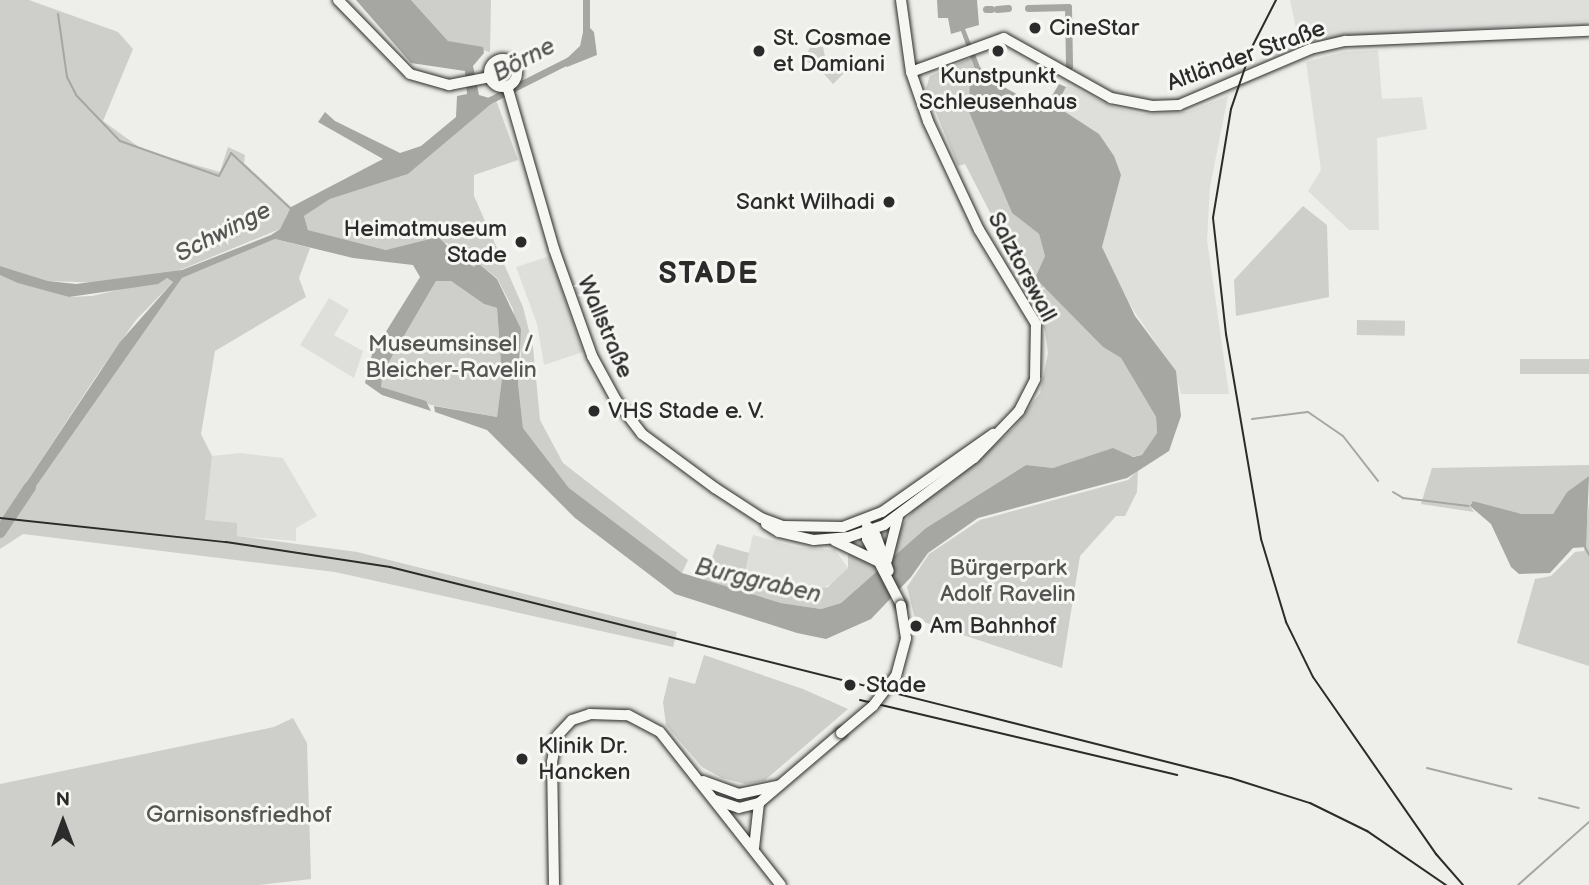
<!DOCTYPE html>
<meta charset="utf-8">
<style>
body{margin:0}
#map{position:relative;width:1589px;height:885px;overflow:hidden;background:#eeeeea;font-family:"Balsamiq Sans",sans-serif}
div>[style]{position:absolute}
.built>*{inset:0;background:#dededb}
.green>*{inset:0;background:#cececa;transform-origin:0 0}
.water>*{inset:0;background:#a6a6a3}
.stream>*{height:2px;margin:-1px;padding:0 1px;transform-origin:1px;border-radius:1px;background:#a6a6a3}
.canal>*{height:7px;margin:-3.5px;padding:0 3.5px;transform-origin:3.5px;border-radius:3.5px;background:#a6a6a3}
.river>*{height:12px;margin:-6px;padding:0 6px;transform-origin:6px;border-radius:6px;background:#a6a6a3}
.roads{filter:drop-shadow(0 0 2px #2b2b2b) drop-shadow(0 0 2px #2b2b2b)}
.major>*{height:10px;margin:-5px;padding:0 5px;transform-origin:5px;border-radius:5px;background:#f6f6f2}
.major>.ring{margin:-5px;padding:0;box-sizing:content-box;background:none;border:10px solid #f6f6f2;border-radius:50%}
.rail>*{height:2px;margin:-1px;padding:0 1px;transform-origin:1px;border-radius:1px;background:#2b2b2b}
.bridges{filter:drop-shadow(0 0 2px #2b2b2b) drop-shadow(0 0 2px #2b2b2b)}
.major-bridge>*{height:10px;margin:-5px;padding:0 5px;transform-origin:5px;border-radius:5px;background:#f6f6f2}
.dots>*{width:19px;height:19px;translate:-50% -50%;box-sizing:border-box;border:4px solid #f6f6f2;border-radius:50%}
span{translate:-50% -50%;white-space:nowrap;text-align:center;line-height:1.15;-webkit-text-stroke:6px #f6f6f2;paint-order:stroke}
.poi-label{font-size:23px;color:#2b2b2b}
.left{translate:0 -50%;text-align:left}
.right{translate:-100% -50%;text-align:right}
.street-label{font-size:23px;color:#2b2b2b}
.park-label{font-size:23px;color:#545453}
.water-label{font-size:24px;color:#565655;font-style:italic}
.district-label{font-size:30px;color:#2b2b2b;font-weight:700;letter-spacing:2px}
.north{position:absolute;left:28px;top:787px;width:70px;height:70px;-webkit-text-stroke:5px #f6f6f2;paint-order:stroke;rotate:0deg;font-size:19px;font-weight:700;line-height:28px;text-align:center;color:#2b2b2b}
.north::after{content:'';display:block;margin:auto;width:24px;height:32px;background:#2b2b2b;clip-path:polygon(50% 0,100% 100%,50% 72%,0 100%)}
</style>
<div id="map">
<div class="built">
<i style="clip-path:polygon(1290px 0,1589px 0,1589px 21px,1299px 42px)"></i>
<i style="clip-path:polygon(1378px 50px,1382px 99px,1422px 97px,1427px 129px,1377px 138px,1379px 230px,1349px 230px,1308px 191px,1321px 170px,1306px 62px,1343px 52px)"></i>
<i style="clip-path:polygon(1067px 85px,1113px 107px,1142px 114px,1187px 112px,1228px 96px,1210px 187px,1207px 240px,1229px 394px,1181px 394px,1175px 371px,1115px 283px,1102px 246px,1121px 175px,1056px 106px)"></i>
<i style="clip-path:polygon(550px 256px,583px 352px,544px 365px,537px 324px,516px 267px)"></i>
<i style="clip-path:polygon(329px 298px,349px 310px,334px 335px,363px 351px,354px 378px,300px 345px)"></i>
<i style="clip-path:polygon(240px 453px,283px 458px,317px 516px,296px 528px,296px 541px,236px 536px,204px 520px,212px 456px)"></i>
<i style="clip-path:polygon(753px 535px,796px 547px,835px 550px,848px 568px,835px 582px,819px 590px,743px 576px)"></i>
</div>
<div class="green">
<i style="clip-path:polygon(0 0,29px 0,118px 32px,133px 49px,103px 121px,143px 150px,220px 172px,228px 147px,245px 155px,244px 163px,291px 207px,280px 229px,175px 272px,105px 283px,48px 281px,0 266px)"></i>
<i style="clip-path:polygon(411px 0,491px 0,490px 52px,448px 41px)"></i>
<i style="clip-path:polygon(811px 45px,823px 47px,825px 57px,844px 73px,833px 84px,816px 65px,804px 61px)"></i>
<i style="clip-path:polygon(971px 58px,975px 69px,969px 112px,1012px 213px,1039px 234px,1045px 256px,1035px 278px,1103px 347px,1121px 358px,1156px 417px,1157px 433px,1143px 455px,1053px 468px,1026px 465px,926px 528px,841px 603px,821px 609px,781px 603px,704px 580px,717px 544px,749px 553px,744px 576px,806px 590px,828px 587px,848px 568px,848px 553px,861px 559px,894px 537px,914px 509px,954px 481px,1013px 429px,1040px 393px,1048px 353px,1045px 331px,1025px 280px,965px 164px,958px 166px,926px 88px,930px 76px)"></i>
<i style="clip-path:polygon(496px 100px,518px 160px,474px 175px,474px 196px,523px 307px,533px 347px,540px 420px,563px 463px,688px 560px,682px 573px,569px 488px,523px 428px,518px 383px,521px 354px,513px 309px,497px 278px,478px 263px,475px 268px,461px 259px,447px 243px,386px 250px,308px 230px,304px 216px,330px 199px,408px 174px)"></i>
<i style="clip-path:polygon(1303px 206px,1327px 225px,1329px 297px,1236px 316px,1234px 280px)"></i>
<i style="clip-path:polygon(275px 239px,310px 248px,299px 278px,306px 297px,215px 351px,201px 434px,212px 456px,205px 520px,237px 523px,237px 536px,357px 552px,677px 632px,673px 647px,335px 572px,23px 534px,0 549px,0 275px,69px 297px,92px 296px,167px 278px,173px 282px,136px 320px,95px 378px,16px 498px,25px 502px,182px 278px)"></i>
<i style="clip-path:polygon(436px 281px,451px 281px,484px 304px,497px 308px,502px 378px,497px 417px,431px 405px,381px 387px,383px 372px)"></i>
<i style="left:1357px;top:320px;width:48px;height:15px;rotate:1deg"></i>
<i style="left:1589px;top:359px;width:15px;height:69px;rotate:90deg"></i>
<i style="clip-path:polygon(1589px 465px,1589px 476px,1567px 492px,1553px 514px,1522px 514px,1473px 501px,1470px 506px,1474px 512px,1421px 504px,1432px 468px)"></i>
<i style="clip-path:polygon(1138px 470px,1137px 492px,1125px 516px,1116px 516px,1080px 556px,1062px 668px,915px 619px,907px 587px,929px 554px,980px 520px,1128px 480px)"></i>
<i style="clip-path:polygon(1589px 502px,1589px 666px,1517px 643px,1535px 579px,1551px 576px,1575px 552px,1584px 551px)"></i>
<i style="clip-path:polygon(704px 655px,803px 689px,848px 709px,764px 781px,745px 784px,722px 778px,702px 767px,666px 725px,663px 702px,669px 677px,695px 684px)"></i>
<i style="clip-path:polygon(293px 718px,307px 743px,311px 879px,259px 885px,0 885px,0 784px,274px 727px)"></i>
</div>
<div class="water">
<i style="clip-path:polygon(356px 0,411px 0,448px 41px,483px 47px,484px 53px,473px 66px,479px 95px,496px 100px,408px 174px,330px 199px,304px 216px,308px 230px,386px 250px,438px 237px,461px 259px,474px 267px,478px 263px,497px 279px,521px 329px,518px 383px,523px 428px,569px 488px,682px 573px,781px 603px,821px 609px,841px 603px,926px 528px,1026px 465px,1053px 468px,1113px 448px,1133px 457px,1142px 455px,1157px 433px,1156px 417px,1121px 358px,1103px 347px,1035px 278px,1045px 256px,1039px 234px,1012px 213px,969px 112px,970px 72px,975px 69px,961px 31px,951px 34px,948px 18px,938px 18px,937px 0,977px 0,979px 25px,965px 29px,980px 67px,993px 81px,1044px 109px,1059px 84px,1066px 87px,1056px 106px,1099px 134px,1114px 156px,1121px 175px,1102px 247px,1135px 316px,1176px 371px,1181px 416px,1169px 451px,1127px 478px,978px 518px,928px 553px,911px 577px,871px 619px,826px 639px,797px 633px,675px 594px,575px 518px,487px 430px,435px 412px,434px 406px,497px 417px,502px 378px,497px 308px,484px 304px,451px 281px,436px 281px,383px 372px,381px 387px,426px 401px,431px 411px,382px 395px,365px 383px,372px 354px,420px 277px,413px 265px,353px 258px,275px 239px,182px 278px,25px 502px,16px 498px,120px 342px,173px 282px,167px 278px,158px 284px,69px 297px,18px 283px,0 275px,0 266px,48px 281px,76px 284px,182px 270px,271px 235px,280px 229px,291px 207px,383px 159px,318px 122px,325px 112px,335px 121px,400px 153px,421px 146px,456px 117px,457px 96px,467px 94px,465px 71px,411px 63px)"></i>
<i style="clip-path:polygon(585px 23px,594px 32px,597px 55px,567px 67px,562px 63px,580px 46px)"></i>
<i style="clip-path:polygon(1589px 476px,1586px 547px,1573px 548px,1550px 573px,1519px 574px,1511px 567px,1491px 524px,1470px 506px,1473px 501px,1522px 514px,1553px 514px,1567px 492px)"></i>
</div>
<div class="stream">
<i style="left:58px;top:14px;width:64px;rotate:81.9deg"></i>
<i style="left:67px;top:77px;width:20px;rotate:63deg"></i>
<i style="left:76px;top:95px;width:64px;rotate:46.3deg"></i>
<i style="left:120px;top:141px;width:105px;rotate:19.5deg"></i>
<i style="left:219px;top:176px;width:26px;rotate:-62deg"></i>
<i style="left:231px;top:153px;width:82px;rotate:43deg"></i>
<i style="left:1252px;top:419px;width:56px;rotate:-7.1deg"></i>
<i style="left:1308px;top:412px;width:42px;rotate:34.4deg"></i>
<i style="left:1343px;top:436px;width:57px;rotate:52.1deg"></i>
<i style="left:1393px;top:492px;width:12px;rotate:31deg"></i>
<i style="left:1403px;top:498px;width:66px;rotate:6.9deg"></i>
<i style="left:1585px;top:547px;width:9px;rotate:63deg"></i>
<i style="left:1427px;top:768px;width:87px;rotate:14deg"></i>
<i style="left:1539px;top:798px;width:41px;rotate:14deg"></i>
<i style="left:1518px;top:885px;width:95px;rotate:-41.6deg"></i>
</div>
<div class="canal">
<i style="left:586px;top:0;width:31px;rotate:90deg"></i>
<i style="left:1028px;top:8px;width:40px;rotate:-1.4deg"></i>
<i style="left:1068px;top:7px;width:59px;rotate:89deg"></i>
<i style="left:986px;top:9px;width:5px"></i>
<i style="left:997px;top:9px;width:11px;rotate:-5deg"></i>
<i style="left:486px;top:102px;width:93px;rotate:-26.8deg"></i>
</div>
<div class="river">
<i style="left:0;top:532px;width:54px;rotate:-56.3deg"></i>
</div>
<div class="roads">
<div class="major">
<i style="left:338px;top:0;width:103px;rotate:45.8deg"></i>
<i style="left:410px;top:74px;width:41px;rotate:15.8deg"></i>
<i style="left:449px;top:85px;width:42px;rotate:-11deg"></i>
<i class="ring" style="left:489px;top:59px;width:18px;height:18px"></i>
<i style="left:911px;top:72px;width:99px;rotate:-20.1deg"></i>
<i style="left:1004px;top:38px;width:123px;rotate:29.3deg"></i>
<i style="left:1111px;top:98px;width:42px;rotate:11deg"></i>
<i style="left:1152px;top:106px;width:27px;rotate:-2deg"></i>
<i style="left:1179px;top:105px;width:142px;rotate:-23.1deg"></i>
<i style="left:1310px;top:49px;width:37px;rotate:-13deg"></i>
<i style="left:1346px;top:41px;width:243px;rotate:-2.4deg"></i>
<i style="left:507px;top:86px;width:170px;rotate:73.9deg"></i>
<i style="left:554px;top:249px;width:114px;rotate:70.4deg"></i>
<i style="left:592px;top:356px;width:50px;rotate:61.4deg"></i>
<i style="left:616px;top:400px;width:43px;rotate:52.6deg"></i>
<i style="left:642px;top:434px;width:91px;rotate:36.5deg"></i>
<i style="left:715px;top:488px;width:55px;rotate:33.1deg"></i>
<i style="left:761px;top:518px;width:23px;rotate:20deg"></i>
<i style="left:783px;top:526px;width:60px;rotate:1deg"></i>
<i style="left:843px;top:527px;width:42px;rotate:-21deg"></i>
<i style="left:882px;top:512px;width:136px;rotate:-35.1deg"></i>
<i style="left:766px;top:524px;width:15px;rotate:32deg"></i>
<i style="left:779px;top:532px;width:36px;rotate:13deg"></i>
<i style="left:814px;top:540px;width:35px;rotate:-5deg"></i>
<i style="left:849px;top:537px;width:37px;rotate:-19deg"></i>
<i style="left:884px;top:525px;width:112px;rotate:-36.7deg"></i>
<i style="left:974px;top:458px;width:65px;rotate:-46.2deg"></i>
<i style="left:1019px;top:411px;width:36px;rotate:-63deg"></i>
<i style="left:1035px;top:379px;width:55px;rotate:-89deg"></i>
<i style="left:1036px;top:324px;width:110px;rotate:-121.2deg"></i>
<i style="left:979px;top:230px;width:120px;rotate:-115.1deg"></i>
<i style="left:928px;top:121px;width:52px;rotate:-109.1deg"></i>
<i style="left:911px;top:72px;width:73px;rotate:-97.9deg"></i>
<i style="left:867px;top:526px;width:13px;rotate:48deg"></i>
<i style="left:876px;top:536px;width:37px;rotate:70deg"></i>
<i style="left:868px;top:527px;width:12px;rotate:95deg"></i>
<i style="left:867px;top:539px;width:74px;rotate:62.7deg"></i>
<i style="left:835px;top:541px;width:47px;rotate:25.5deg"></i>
<i style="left:887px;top:560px;width:44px;rotate:-75.7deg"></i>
<i style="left:703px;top:781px;width:38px;rotate:20deg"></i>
<i style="left:739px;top:794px;width:40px;rotate:-12deg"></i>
<i style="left:715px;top:800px;width:25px;rotate:18deg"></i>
<i style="left:739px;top:808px;width:21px;rotate:-14deg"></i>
<i style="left:759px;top:803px;width:108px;rotate:-40.5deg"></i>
<i style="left:754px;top:848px;width:45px;rotate:-83.7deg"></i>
<i style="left:554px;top:885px;width:123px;rotate:-90.9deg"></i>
<i style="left:552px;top:762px;width:26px;rotate:-79deg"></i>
<i style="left:557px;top:736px;width:22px;rotate:-47deg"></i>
<i style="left:572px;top:720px;width:19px;rotate:-18deg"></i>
<i style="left:590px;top:714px;width:38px;rotate:2deg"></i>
<i style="left:628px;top:715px;width:36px;rotate:28deg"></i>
<i style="left:660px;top:732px;width:195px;rotate:51.7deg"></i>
</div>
</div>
<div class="rail">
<i style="left:1276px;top:0;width:53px;rotate:117.1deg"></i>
<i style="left:1252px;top:47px;width:65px;rotate:108.7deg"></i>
<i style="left:1231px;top:109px;width:110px;rotate:99.4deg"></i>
<i style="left:1213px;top:218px;width:117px;rotate:83.6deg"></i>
<i style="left:1226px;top:334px;width:208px;rotate:80.3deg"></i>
<i style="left:1261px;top:539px;width:87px;rotate:73.2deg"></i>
<i style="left:1286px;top:622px;width:61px;rotate:63.9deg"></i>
<i style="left:1313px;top:677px;width:216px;rotate:55.2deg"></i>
<i style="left:1436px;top:854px;width:41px;rotate:48.9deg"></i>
<i style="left:0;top:518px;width:227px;rotate:6.1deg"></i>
<i style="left:226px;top:542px;width:166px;rotate:8.7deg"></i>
<i style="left:390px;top:567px;width:594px;rotate:14.04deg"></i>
<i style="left:966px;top:711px;width:273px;rotate:14.2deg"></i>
<i style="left:1231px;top:778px;width:83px;rotate:17.6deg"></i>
<i style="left:1310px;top:803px;width:64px;rotate:26.2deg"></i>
<i style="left:1367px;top:831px;width:96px;rotate:34.4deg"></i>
<i style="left:860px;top:700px;width:326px;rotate:13.3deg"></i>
</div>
<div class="bridges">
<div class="major-bridge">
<i style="left:841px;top:733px;width:42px;rotate:-40.2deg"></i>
<i style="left:873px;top:706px;width:38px;rotate:-53deg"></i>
<i style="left:896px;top:676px;width:39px;rotate:-75deg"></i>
<i style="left:906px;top:638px;width:33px;rotate:-99deg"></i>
</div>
</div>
<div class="dots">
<i style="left:1035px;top:28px;background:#2b2b2b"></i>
<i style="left:759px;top:51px;background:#2b2b2b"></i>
<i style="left:998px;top:51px;background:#2b2b2b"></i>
<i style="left:889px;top:202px;background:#2b2b2b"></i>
<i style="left:521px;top:242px;background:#2b2b2b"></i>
<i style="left:594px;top:411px;background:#2b2b2b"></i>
<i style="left:916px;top:626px;background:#2b2b2b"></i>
<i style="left:850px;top:685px;background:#2b2b2b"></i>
<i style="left:522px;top:759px;background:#2b2b2b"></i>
</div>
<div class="poi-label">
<span class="left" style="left:1049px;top:28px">CineStar</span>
<span class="left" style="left:773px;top:51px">St. Cosmae<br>et Damiani</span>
<span style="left:998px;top:89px">Kunstpunkt<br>Schleusenhaus</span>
<span class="right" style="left:875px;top:202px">Sankt Wilhadi</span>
<span class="right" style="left:507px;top:242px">Heimatmuseum<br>Stade</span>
<span class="left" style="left:608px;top:411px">VHS Stade e. V.</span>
<span class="left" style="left:930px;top:626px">Am Bahnhof</span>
<span class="left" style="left:866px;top:685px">Stade</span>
<span class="left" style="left:538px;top:759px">Klinik Dr.<br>Hancken</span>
</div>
<div class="street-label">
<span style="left:1246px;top:56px;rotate:-20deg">Altländer Straße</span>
<span style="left:1022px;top:267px;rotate:62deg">Salztorswall</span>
<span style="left:605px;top:327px;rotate:67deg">Wallstraße</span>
</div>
<div class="park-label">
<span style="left:451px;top:357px">Museumsinsel /<br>Bleicher-Ravelin</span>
<span style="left:1008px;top:581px">Bürgerpark<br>Adolf Ravelin</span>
<span style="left:239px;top:815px">Garnisonsfriedhof</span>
</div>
<div class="water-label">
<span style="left:524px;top:60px;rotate:-28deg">Börne</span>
<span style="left:223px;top:232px;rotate:-27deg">Schwinge</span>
<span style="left:758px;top:581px;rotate:13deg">Burggraben</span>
</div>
<div class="district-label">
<span style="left:709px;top:274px">STADE</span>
</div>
<div class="north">N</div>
</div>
